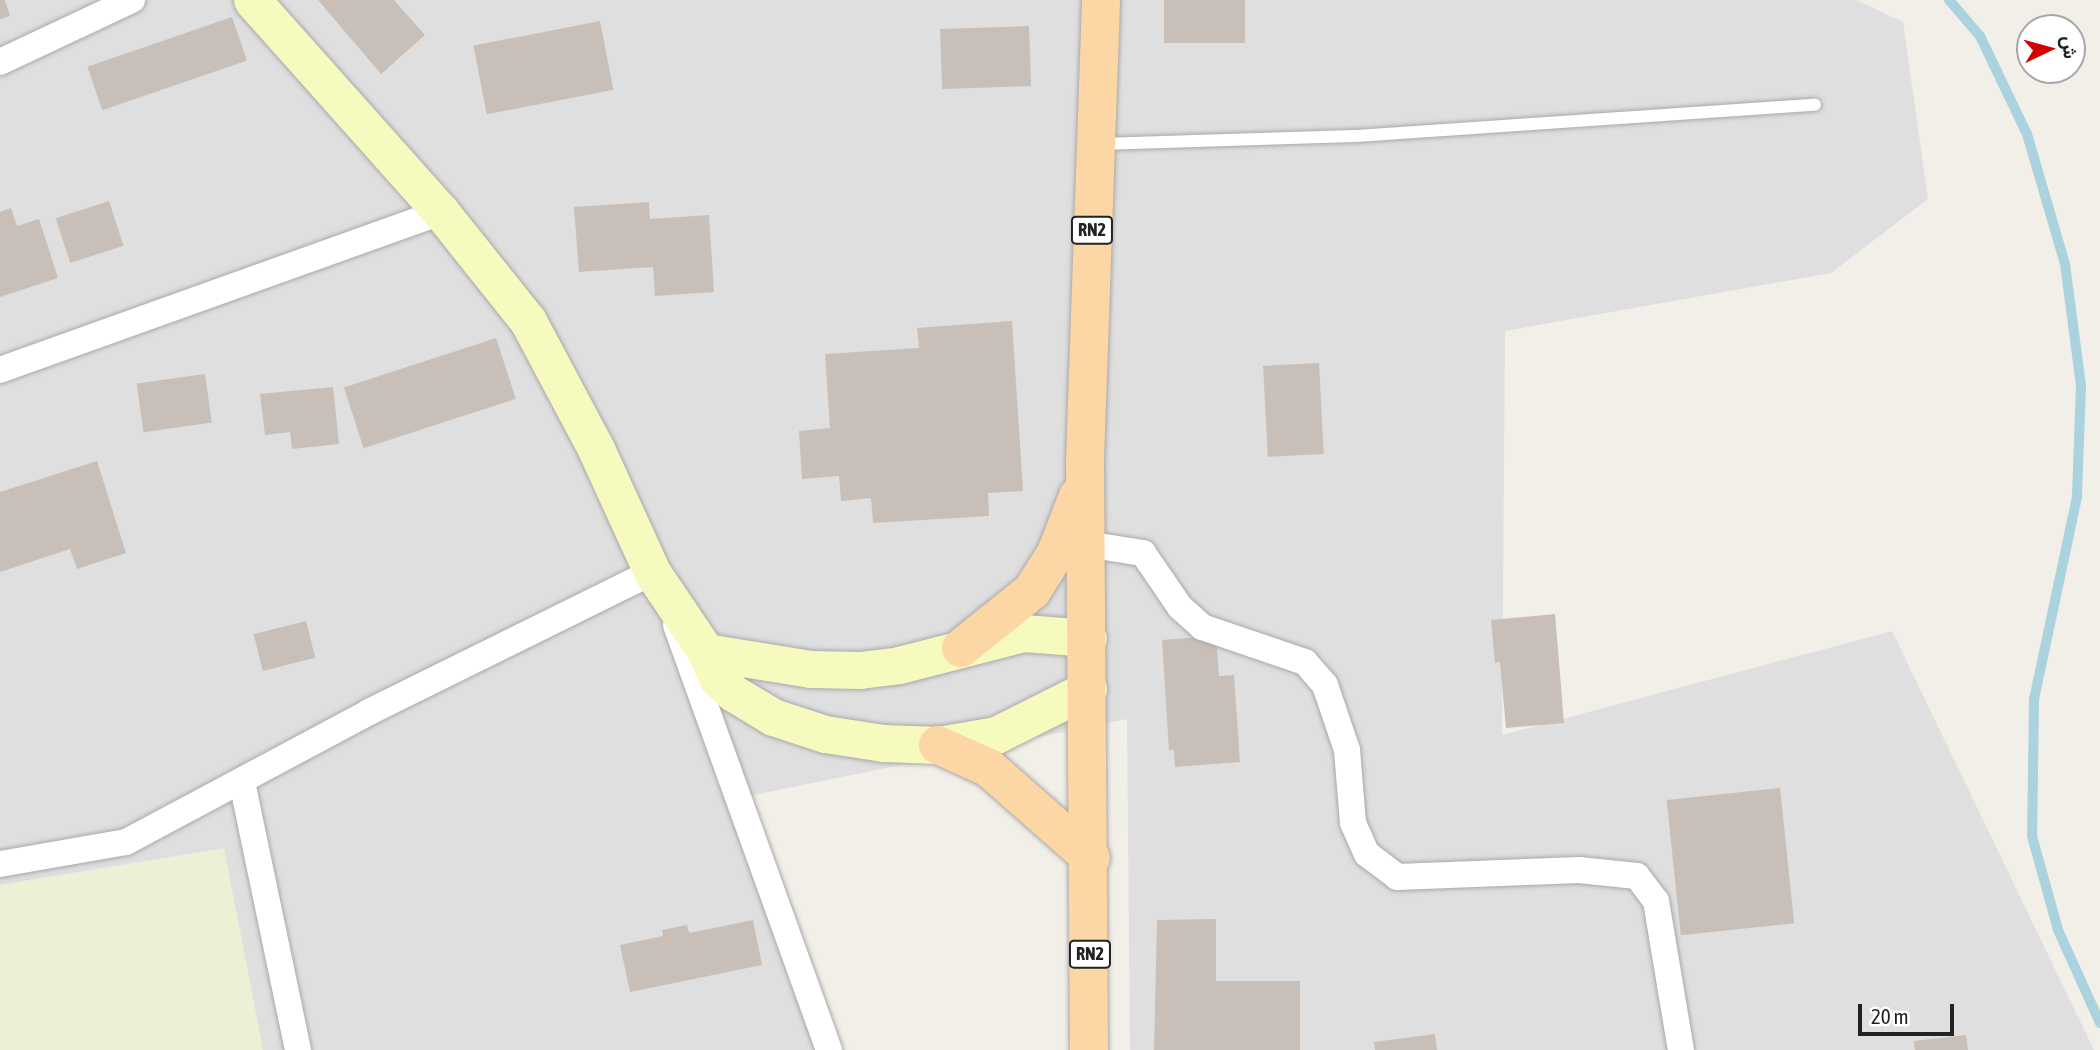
<!DOCTYPE html>
<meta charset="utf-8">
<style>
body{margin:0}
#map{position:relative;width:2100px;height:1050px;overflow:hidden;background:#f2efe9;font-family:"Asap Condensed",Vazirmatn,sans-serif}
div>[style]{position:absolute}
.residential>*{inset:0;background:#e0dfdf}
.farmland>*{inset:0;background:#eef0d5}
.stream>*{height:10px;margin:-5px;padding:0 5px;transform-origin:5px;border-radius:5px;background:#aad3df}
.building>*{inset:0;background:#c7bfb8;transform-origin:0 0}
.roads{filter:drop-shadow(0 0 2px #a9a9a9) drop-shadow(0 0 2px #a9a9a9)}
.service>*{height:12px;margin:-6px;padding:0 6px;transform-origin:6px;border-radius:6px;background:#fff}
.minor>*{height:26px;margin:-13px;padding:0 13px;transform-origin:13px;border-radius:13px;background:#fff}
.secondary>*{height:37px;margin:-18.5px;padding:0 18.5px;transform-origin:18.5px;border-radius:18.5px;background:#f7fabf}
.primary>*{height:38px;margin:-19px;padding:0 19px;transform-origin:19px;border-radius:19px;background:#fcd6a4}
span{translate:-50% -50%;white-space:nowrap;text-align:center;line-height:1.15;-webkit-text-stroke:7px #fff;paint-order:stroke}
.shield-label span{padding:2px 5px;background:#fff;border:2px solid;border-radius:5px;-webkit-text-stroke-width:0}
.shield-label{font-size:18px;color:#222;font-weight:700}
.north{position:absolute;left:2016px;top:14px;width:70px;height:70px;box-sizing:border-box;background:#fff;border:2px solid #a7a7a7;border-radius:50%;rotate:85deg;font-size:19px;font-weight:700;line-height:28px;text-align:center;color:#222}
.north::after{content:'';display:block;margin:auto;width:24px;height:32px;background:#d40000;clip-path:polygon(50% 0,100% 100%,50% 72%,0 100%)}
.scale{position:absolute;left:1858px;top:1004px;width:96px;height:32px;box-sizing:border-box;border:4px solid #222;border-top:0;padding-left:9px;font-size:21px;line-height:24px;white-space:nowrap;color:#222;-webkit-text-stroke:5px #fff;paint-order:stroke}
</style>
<div id="map">
<div class="residential">
<i style="clip-path:polygon(0 0,1856px 0,1903px 22px,1928px 199px,1831px 273px,1505px 331px,1502px 735px,1892px 631px,2094px 1050px,1130px 1050px,1127px 719px,734px 799px,815px 1050px,0 1050px)"></i>
</div>
<div class="farmland">
<i style="clip-path:polygon(224px 848px,263px 1050px,0 1050px,0 885px)"></i>
</div>
<div class="stream">
<i style="left:1949px;top:0;width:48px;rotate:49.3deg"></i>
<i style="left:1980px;top:36px;width:109px;rotate:64.4deg"></i>
<i style="left:2027px;top:134px;width:135px;rotate:73.7deg"></i>
<i style="left:2065px;top:264px;width:123px;rotate:82.5deg"></i>
<i style="left:2081px;top:386px;width:111px;rotate:92.1deg"></i>
<i style="left:2077px;top:497px;width:207px;rotate:102deg"></i>
<i style="left:2034px;top:699px;width:137px;rotate:90.8deg"></i>
<i style="left:2032px;top:836px;width:98px;rotate:74.5deg"></i>
<i style="left:2058px;top:930px;width:102px;rotate:65.7deg"></i>
</div>
<div class="building">
<i style="clip-path:polygon(0 0,5px 0,10px 16px,0 19px)"></i>
<i style="clip-path:polygon(318px 0,394px 0,425px 35px,381px 74px)"></i>
<i style="left:1164px;top:0;width:81px;height:43px"></i>
<i style="left:232px;top:17px;width:46px;height:153px;rotate:71deg"></i>
<i style="left:600px;top:21px;width:70px;height:129px;rotate:79deg"></i>
<i style="left:1029px;top:26px;width:60px;height:89px;rotate:88deg"></i>
<i style="left:109px;top:201px;width:47px;height:56px;rotate:72deg"></i>
<i style="clip-path:polygon(649px 202px,650px 219px,709px 215px,714px 292px,655px 296px,653px 267px,579px 272px,574px 207px)"></i>
<i style="clip-path:polygon(11px 208px,17px 226px,39px 219px,58px 278px,0 297px,0 212px)"></i>
<i style="clip-path:polygon(1012px 321px,1023px 491px,988px 493px,989px 516px,873px 523px,871px 498px,841px 501px,839px 476px,802px 479px,799px 431px,830px 428px,825px 354px,919px 348px,917px 328px)"></i>
<i style="left:496px;top:338px;width:64px;height:160px;rotate:72deg"></i>
<i style="left:1319px;top:363px;width:91px;height:56px;rotate:87deg"></i>
<i style="left:205px;top:374px;width:49px;height:69px;rotate:82deg"></i>
<i style="clip-path:polygon(333px 387px,339px 444px,292px 449px,290px 432px,265px 435px,260px 394px)"></i>
<i style="clip-path:polygon(97px 461px,126px 553px,77px 569px,70px 549px,0 572px,0 492px)"></i>
<i style="clip-path:polygon(1555px 614px,1564px 723px,1506px 728px,1500px 662px,1495px 663px,1491px 620px)"></i>
<i style="left:306px;top:621px;width:38px;height:54px;rotate:76deg"></i>
<i style="clip-path:polygon(1216px 636px,1219px 676px,1234px 675px,1240px 762px,1175px 767px,1174px 750px,1169px 750px,1162px 640px)"></i>
<i style="left:1780px;top:788px;width:136px;height:114px;rotate:84deg"></i>
<i style="clip-path:polygon(1216px 919px,1216px 981px,1300px 981px,1300px 1050px,1154px 1050px,1157px 920px)"></i>
<i style="clip-path:polygon(753px 920px,762px 965px,630px 992px,620px 945px,663px 936px,662px 930px,687px 925px,689px 933px)"></i>
<i style="clip-path:polygon(1435px 1034px,1437px 1050px,1375px 1050px,1374px 1042px)"></i>
<i style="clip-path:polygon(1966px 1035px,1968px 1050px,1915px 1050px,1914px 1041px)"></i>
</div>
<div class="roads">
<div class="service">
<i style="left:1098px;top:144px;width:257px;rotate:-1.8deg"></i>
<i style="left:1355px;top:136px;width:461px;rotate:-3.9deg"></i>
</div>
<div class="minor">
<i style="left:0;top:62px;width:146px;rotate:-25.2deg"></i>
<i style="left:0;top:370px;width:468px;rotate:-19.7deg"></i>
<i style="left:1086px;top:544px;width:58px;rotate:9deg"></i>
<i style="left:1143px;top:553px;width:65px;rotate:55.6deg"></i>
<i style="left:1180px;top:607px;width:30px;rotate:42deg"></i>
<i style="left:1202px;top:627px;width:109px;rotate:18.8deg"></i>
<i style="left:1305px;top:662px;width:30px;rotate:49deg"></i>
<i style="left:1325px;top:685px;width:69px;rotate:71.3deg"></i>
<i style="left:1347px;top:750px;width:73px;rotate:85.3deg"></i>
<i style="left:1353px;top:823px;width:34px;rotate:66deg"></i>
<i style="left:1367px;top:854px;width:38px;rotate:37deg"></i>
<i style="left:1397px;top:877px;width:182px;rotate:-2.2deg"></i>
<i style="left:1579px;top:870px;width:58px;rotate:5.9deg"></i>
<i style="left:1637px;top:876px;width:31px;rotate:53deg"></i>
<i style="left:1656px;top:901px;width:151px;rotate:80.5deg"></i>
<i style="left:676px;top:625px;width:452px;rotate:70.2deg"></i>
<i style="left:242px;top:782px;width:274px;rotate:78.2deg"></i>
<i style="left:0;top:864px;width:128px;rotate:-9.9deg"></i>
<i style="left:126px;top:842px;width:276px;rotate:-28.1deg"></i>
<i style="left:369px;top:712px;width:316px;rotate:-26.3deg"></i>
</div>
<div class="secondary">
<i style="left:252px;top:0;width:284px;rotate:48.3deg"></i>
<i style="left:441px;top:212px;width:139px;rotate:51.4deg"></i>
<i style="left:528px;top:321px;width:145px;rotate:62deg"></i>
<i style="left:596px;top:449px;width:135px;rotate:65.5deg"></i>
<i style="left:652px;top:572px;width:97px;rotate:56deg"></i>
<i style="left:706px;top:652px;width:28px;rotate:67deg"></i>
<i style="left:717px;top:678px;width:22px;rotate:43deg"></i>
<i style="left:733px;top:693px;width:47px;rotate:31deg"></i>
<i style="left:773px;top:717px;width:55px;rotate:18.1deg"></i>
<i style="left:825px;top:734px;width:59px;rotate:8.8deg"></i>
<i style="left:883px;top:743px;width:55px;rotate:2.1deg"></i>
<i style="left:938px;top:745px;width:59px;rotate:-9.8deg"></i>
<i style="left:996px;top:735px;width:103px;rotate:-26.6deg"></i>
<i style="left:706px;top:652px;width:106px;rotate:9.2deg"></i>
<i style="left:811px;top:669px;width:49px;rotate:1.2deg"></i>
<i style="left:860px;top:670px;width:39px;rotate:-7deg"></i>
<i style="left:899px;top:665px;width:129px;rotate:-14.4deg"></i>
<i style="left:1024px;top:633px;width:64px;rotate:4.5deg"></i>
</div>
<div class="primary">
<i style="left:961px;top:648px;width:91px;rotate:-38.8deg"></i>
<i style="left:1032px;top:591px;width:45px;rotate:-57.7deg"></i>
<i style="left:1056px;top:553px;width:61px;rotate:-68.9deg"></i>
<i style="left:938px;top:745px;width:56px;rotate:24.3deg"></i>
<i style="left:989px;top:768px;width:136px;rotate:41.4deg"></i>
<i style="left:1089px;top:1050px;width:590px;rotate:-90.39deg"></i>
<i style="left:1085px;top:460px;width:460px;rotate:-88deg"></i>
</div>
</div>
<div class="shield-label">
<span style="left:1092px;top:230px">RN2</span>
<span style="left:1090px;top:954px">RN2</span>
</div>
<div class="north">ش</div>
<div class="scale">20 m</div>
</div>
